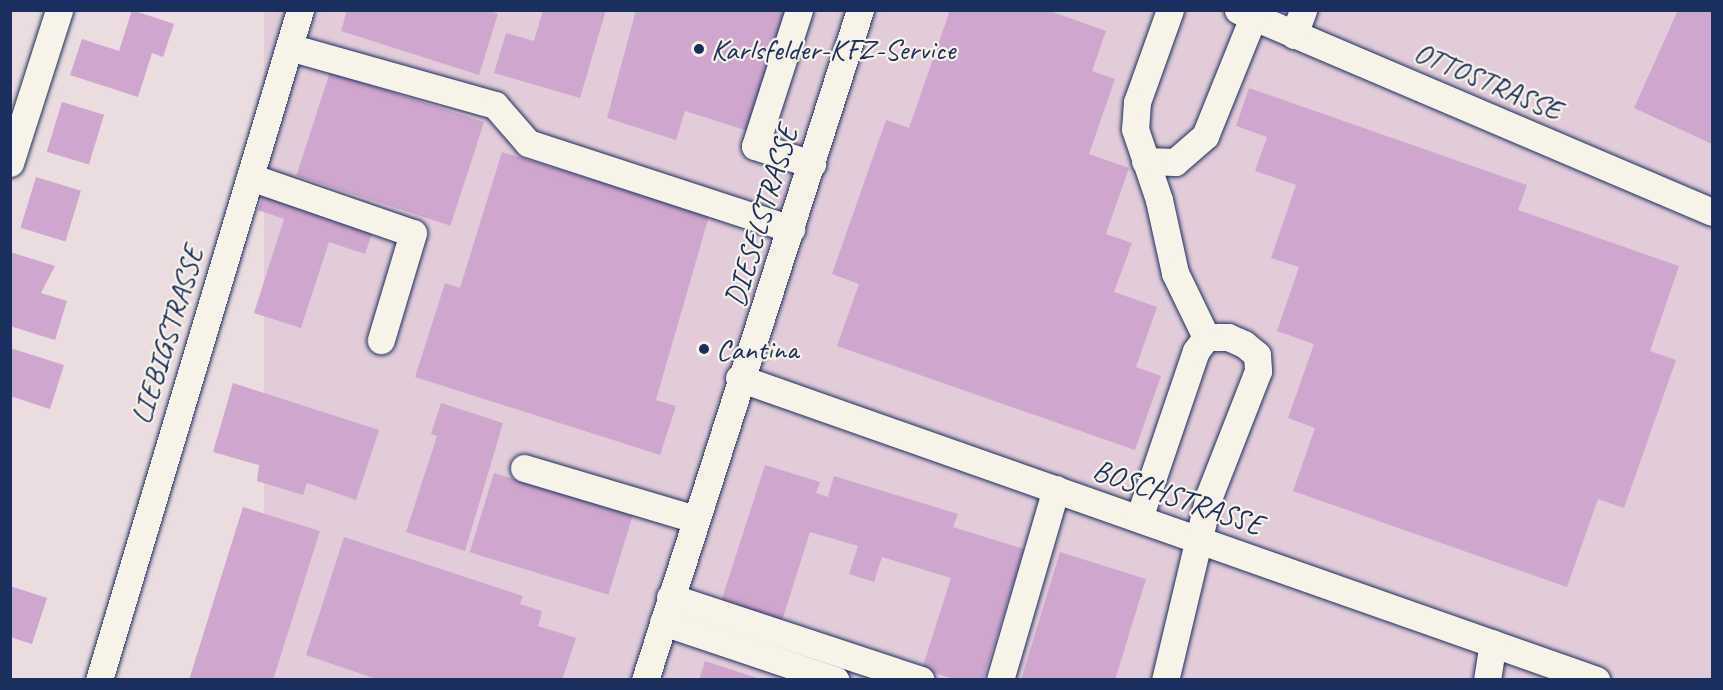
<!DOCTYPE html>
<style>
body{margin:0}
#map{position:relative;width:1723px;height:690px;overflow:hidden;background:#ebdce0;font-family:Caveat,sans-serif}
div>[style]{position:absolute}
.built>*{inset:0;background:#e3ccda;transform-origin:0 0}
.building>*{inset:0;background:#cfa6cd;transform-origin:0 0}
.path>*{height:4px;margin-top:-2px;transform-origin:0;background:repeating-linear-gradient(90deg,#1b2f5e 0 1.5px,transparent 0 6px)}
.roads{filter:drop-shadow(0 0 2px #1b2f5e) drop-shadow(0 0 2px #1b2f5e)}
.minor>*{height:27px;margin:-13.5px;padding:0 13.5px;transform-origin:13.5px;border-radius:13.5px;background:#f7f3e8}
.dots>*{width:16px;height:16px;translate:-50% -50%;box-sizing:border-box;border:3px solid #f7f3e8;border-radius:50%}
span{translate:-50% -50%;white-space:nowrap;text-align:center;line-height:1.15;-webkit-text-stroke:4.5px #f7f3e8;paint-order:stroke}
.poi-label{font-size:30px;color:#1b2f5e}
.left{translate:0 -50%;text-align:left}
.street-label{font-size:30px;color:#1b2f5e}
.frame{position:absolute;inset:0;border:12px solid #1b2f5e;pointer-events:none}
</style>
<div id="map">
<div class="built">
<i style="left:264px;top:11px;width:1448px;height:699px"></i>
</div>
<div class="building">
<i style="clip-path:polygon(132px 10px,174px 24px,163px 57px,152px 53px,138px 97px,70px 75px,82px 39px,119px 51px)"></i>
<i style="clip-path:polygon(347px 10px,488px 10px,498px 14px,479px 75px,341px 31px)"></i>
<i style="clip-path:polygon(543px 10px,606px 10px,580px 98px,494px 73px,506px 33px,534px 41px)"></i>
<i style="clip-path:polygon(636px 10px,785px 10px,748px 131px,685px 111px,676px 140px,607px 118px)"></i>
<i style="clip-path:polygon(950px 10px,1047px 10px,1106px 31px,1092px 71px,1115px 79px,1089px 154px,1129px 168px,1106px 234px,1132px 243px,1114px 292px,1157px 307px,1136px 367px,1161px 376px,1135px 450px,837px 346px,859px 284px,832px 274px,886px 120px,909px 128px)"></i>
<i style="clip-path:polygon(1678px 10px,1712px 10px,1712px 144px,1634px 108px)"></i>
<i style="left:330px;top:72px;width:162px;height:109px;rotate:18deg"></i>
<i style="clip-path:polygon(1249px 88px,1527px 185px,1518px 210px,1679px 266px,1650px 351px,1676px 360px,1624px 508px,1598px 499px,1567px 587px,1293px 491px,1315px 428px,1288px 418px,1314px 344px,1277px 331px,1299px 267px,1271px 258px,1296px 185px,1255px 171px,1267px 137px,1236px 126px)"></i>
<i style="left:62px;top:102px;width:44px;height:52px;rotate:17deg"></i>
<i style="clip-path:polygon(502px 152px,709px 216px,656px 400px,676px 406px,660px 455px,415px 377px,445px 283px,460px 288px)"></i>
<i style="left:36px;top:177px;width:47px;height:53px;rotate:17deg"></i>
<i style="clip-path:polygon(266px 187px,376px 222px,365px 254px,329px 242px,301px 328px,254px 313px,284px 219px,258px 210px)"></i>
<i style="clip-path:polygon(10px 252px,55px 266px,41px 293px,67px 301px,55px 340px,10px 326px)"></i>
<i style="clip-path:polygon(10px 348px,64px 365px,50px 409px,10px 396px)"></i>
<i style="clip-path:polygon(233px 383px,379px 430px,356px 500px,307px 483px,303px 495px,257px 481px,259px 465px,213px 452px)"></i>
<i style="clip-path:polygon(441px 403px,503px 423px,465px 551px,406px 532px,437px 436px,431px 434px)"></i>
<i style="clip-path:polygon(765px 465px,820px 482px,816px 493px,828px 497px,834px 476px,958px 514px,953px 527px,1024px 549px,983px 680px,957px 680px,922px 669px,951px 578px,882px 557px,874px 582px,849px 574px,858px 546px,810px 532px,781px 624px,720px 605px)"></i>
<i style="left:494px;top:473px;width:145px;height:83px;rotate:17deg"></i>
<i style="clip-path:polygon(243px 507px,320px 531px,273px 680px,189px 680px)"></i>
<i style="clip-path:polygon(344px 537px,523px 596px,520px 604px,542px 611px,538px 626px,576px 638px,562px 680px,379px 680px,306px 655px)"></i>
<i style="clip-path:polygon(1060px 552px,1146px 579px,1115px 680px,1021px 680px)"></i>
<i style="clip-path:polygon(10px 586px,47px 598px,32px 644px,10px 637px)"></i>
<i style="clip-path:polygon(705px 661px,760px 679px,760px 680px,699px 680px)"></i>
</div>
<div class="path">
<i style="left:10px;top:581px;width:3px;rotate:18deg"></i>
</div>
<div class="roads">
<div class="minor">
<i style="left:799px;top:10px;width:143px;rotate:107.9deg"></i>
<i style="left:755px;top:146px;width:60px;rotate:17.5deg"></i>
<i style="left:1170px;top:10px;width:98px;rotate:109.7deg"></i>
<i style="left:1137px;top:102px;width:27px;rotate:94deg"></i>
<i style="left:1135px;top:129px;width:75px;rotate:71.3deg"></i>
<i style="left:1159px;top:200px;width:75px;rotate:77.6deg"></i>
<i style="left:1175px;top:273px;width:71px;rotate:64.2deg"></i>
<i style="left:1238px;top:10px;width:515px;rotate:23.08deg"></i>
<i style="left:1294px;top:35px;width:27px;rotate:-70deg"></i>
<i style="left:289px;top:47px;width:214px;rotate:15.7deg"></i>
<i style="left:495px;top:105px;width:50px;rotate:49deg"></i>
<i style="left:528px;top:143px;width:277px;rotate:18.1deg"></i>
<i style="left:1145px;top:161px;width:30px;rotate:2deg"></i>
<i style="left:1175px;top:162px;width:40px;rotate:-41deg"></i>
<i style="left:1205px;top:136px;width:128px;rotate:-68deg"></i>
<i style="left:10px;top:163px;width:161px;rotate:-72.2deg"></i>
<i style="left:250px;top:177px;width:172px;rotate:19deg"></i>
<i style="left:413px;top:233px;width:112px;rotate:106.7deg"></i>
<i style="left:739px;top:378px;width:909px;rotate:19.41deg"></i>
<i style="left:524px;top:468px;width:178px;rotate:16.6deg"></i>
<i style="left:1139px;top:518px;width:176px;rotate:-71.2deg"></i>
<i style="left:1196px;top:351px;width:17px;rotate:-54deg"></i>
<i style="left:1206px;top:337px;width:22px"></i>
<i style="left:1228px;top:337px;width:17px;rotate:24deg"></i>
<i style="left:1244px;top:344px;width:17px;rotate:40deg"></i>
<i style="left:1257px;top:355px;width:16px;rotate:86deg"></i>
<i style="left:1258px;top:371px;width:134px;rotate:111.4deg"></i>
<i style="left:1209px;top:496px;width:189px;rotate:103.4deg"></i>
<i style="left:670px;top:597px;width:264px;rotate:18.3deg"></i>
<i style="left:663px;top:622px;width:182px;rotate:18.6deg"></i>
<i style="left:99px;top:680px;width:700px;rotate:-73.3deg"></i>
<i style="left:645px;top:680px;width:704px;rotate:-72.21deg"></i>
<i style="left:1000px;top:680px;width:199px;rotate:-73.7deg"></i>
<i style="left:1487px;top:680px;width:37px;rotate:-81deg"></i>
</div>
</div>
<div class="dots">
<i style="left:699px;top:49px;background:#1b2f5e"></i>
<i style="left:704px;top:349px;background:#1b2f5e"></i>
</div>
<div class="poi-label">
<span class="left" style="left:711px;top:49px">Karlsfelder-KFZ-Service</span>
<span class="left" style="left:716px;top:349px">Cantina</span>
</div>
<div class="street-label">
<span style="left:1488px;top:81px;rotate:23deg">OTTOSTRASSE</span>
<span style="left:761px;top:216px;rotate:-73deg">DIESELSTRASSE</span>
<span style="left:167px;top:335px;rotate:-73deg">LIEBIGSTRASSE</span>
<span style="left:1178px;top:497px;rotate:19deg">BOSCHSTRASSE</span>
</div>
<div class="frame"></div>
</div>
